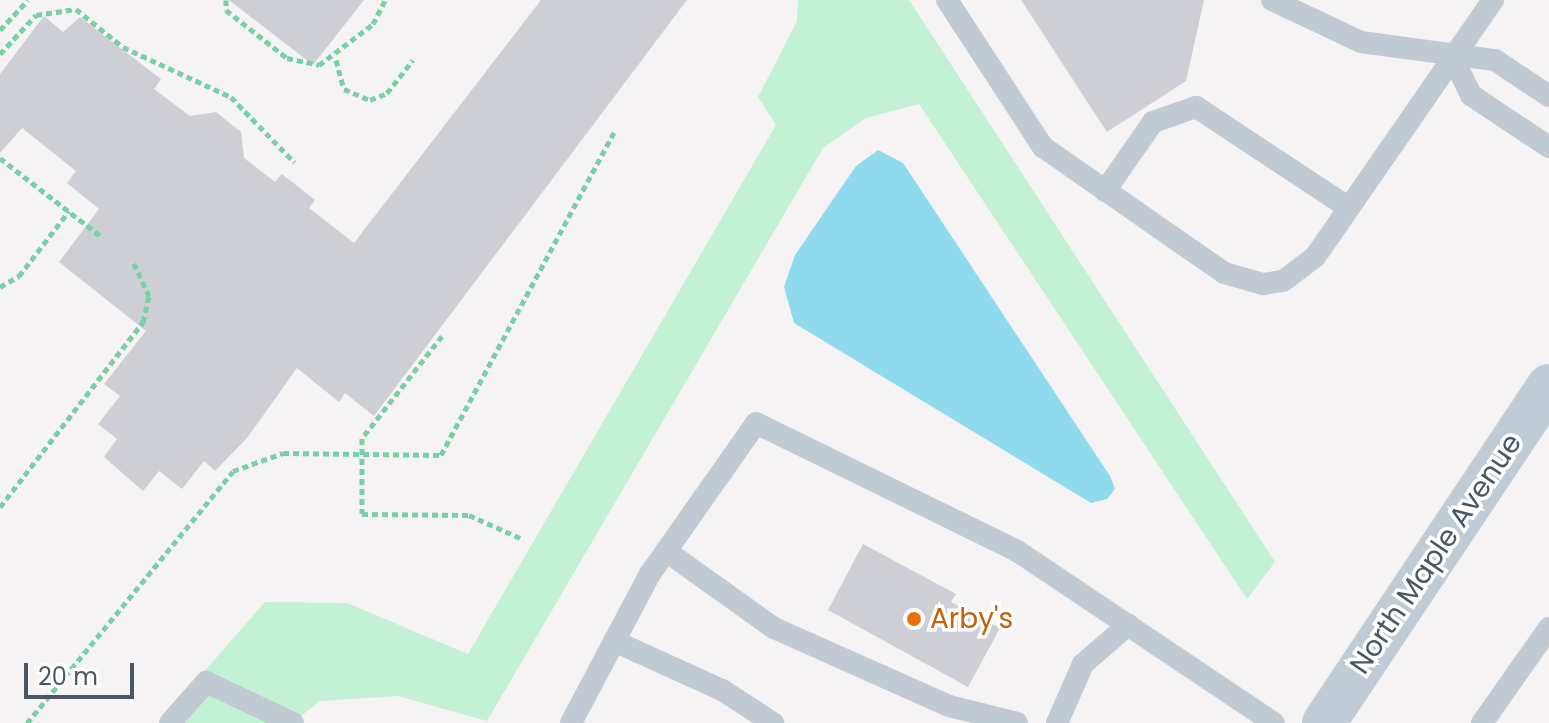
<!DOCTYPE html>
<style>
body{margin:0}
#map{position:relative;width:1549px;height:723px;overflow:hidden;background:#f5f3f3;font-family:Poppins,sans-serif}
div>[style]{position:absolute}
.green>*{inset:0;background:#c3f1d5}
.water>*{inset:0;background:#90daee}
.building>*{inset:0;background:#cdcfd5}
.path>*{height:5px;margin-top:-2.5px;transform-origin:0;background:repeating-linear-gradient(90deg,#7ad0a6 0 6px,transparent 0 10px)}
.service>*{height:22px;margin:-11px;padding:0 11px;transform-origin:11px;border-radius:11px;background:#c1cad2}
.secondary>*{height:44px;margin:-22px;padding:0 22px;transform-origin:22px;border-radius:22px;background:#c1cbd6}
.dots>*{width:22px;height:22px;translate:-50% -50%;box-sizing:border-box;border:4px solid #fff;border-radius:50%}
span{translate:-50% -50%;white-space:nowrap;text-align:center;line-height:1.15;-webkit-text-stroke:7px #fff;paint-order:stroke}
.street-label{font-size:28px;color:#4a5661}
.food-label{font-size:28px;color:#c56008}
.left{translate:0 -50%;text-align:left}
.scale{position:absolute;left:24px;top:663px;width:110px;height:36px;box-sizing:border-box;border:4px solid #4a5661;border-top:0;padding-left:10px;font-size:24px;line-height:28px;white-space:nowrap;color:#4a5661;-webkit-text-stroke:6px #fff;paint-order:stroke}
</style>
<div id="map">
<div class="green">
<i style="clip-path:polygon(798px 0,909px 0,1275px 562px,1247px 599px,919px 104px,866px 118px,823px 148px,487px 721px,398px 696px,320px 701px,292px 723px,159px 723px,265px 602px,347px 603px,468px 654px,776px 125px,758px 97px,797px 21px)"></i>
</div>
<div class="water">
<i style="clip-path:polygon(878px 150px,903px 163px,1110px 476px,1115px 489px,1107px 499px,1091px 503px,794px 323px,784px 287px,795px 255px,856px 166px)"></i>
</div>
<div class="building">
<i style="clip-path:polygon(229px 0,364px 0,313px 65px)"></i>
<i style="clip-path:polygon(541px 0,687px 0,374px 416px,345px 393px,339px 402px,297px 368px,247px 438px,215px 471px,204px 461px,182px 489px,159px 471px,143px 491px,104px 457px,117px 439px,98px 424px,120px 396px,104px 384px,146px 331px,59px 262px,99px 209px,67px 183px,76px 171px,22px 128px,0 153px,0 74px,44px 16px,63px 32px,80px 17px,161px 79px,154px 89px,190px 116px,216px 112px,241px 132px,244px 158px,275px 182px,282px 174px,315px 200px,309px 208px,354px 243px)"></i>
<i style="clip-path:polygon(1021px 0,1204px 0,1186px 81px,1107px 132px)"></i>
<i style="clip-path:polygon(863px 544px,956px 594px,951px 602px,1000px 628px,968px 687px,828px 610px)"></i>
</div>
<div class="path">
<i style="left:226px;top:0;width:10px;rotate:90deg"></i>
<i style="left:226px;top:10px;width:78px;rotate:38.2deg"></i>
<i style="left:287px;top:58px;width:33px;rotate:12deg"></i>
<i style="left:319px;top:65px;width:68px;rotate:-37.2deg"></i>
<i style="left:373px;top:24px;width:27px;rotate:-63deg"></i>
<i style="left:0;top:30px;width:41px;rotate:-47deg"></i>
<i style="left:0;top:54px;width:53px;rotate:-47.3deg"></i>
<i style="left:36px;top:15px;width:40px;rotate:-8.5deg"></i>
<i style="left:76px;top:9px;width:60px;rotate:39deg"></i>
<i style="left:123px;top:47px;width:119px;rotate:24.8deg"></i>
<i style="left:231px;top:97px;width:91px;rotate:45.9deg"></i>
<i style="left:336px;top:60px;width:30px;rotate:75deg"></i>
<i style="left:344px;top:89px;width:28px;rotate:23deg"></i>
<i style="left:370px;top:100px;width:18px;rotate:-22deg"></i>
<i style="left:387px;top:93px;width:42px;rotate:-51.8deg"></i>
<i style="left:0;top:158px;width:130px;rotate:37.8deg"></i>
<i style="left:0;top:287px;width:22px;rotate:-30deg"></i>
<i style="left:19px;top:276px;width:82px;rotate:-52.4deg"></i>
<i style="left:442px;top:336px;width:130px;rotate:128.1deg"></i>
<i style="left:362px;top:438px;width:76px;rotate:90deg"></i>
<i style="left:362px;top:514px;width:107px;rotate:0.5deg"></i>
<i style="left:469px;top:515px;width:56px;rotate:24.3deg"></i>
<i style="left:0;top:507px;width:234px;rotate:-52.3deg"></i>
<i style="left:143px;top:322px;width:27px;rotate:-77deg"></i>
<i style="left:149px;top:296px;width:38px;rotate:-115deg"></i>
<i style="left:27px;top:723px;width:325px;rotate:-50.7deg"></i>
<i style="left:233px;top:471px;width:53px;rotate:-19.8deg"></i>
<i style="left:283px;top:453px;width:158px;rotate:0.7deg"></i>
<i style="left:441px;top:455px;width:368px;rotate:-61.8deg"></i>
</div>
<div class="service">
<i style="left:947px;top:0;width:176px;rotate:56.9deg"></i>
<i style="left:1043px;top:147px;width:221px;rotate:34.8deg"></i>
<i style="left:1224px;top:273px;width:41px;rotate:15.8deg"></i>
<i style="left:1263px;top:284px;width:20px;rotate:-9deg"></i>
<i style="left:1283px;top:281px;width:40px;rotate:-37deg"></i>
<i style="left:1315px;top:257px;width:313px;rotate:-55.3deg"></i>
<i style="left:1272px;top:0;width:98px;rotate:25.3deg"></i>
<i style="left:1361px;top:42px;width:135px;rotate:7.7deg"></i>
<i style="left:1495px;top:60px;width:65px;rotate:33.7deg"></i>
<i style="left:1453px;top:58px;width:41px;rotate:64.1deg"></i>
<i style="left:1471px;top:95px;width:94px;rotate:33.7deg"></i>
<i style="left:1105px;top:191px;width:84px;rotate:-55.2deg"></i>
<i style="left:1153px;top:122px;width:46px;rotate:-19.2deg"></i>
<i style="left:1196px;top:107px;width:183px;rotate:33.4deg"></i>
<i style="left:666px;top:551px;width:133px;rotate:35.5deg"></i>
<i style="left:774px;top:628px;width:192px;rotate:24deg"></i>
<i style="left:949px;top:706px;width:70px;rotate:14deg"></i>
<i style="left:614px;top:641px;width:119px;rotate:24.4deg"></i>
<i style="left:722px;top:690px;width:61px;rotate:32.9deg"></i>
<i style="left:170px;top:723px;width:55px;rotate:-48.7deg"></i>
<i style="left:206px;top:682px;width:96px;rotate:25.2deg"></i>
<i style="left:571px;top:723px;width:169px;rotate:-62.1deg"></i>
<i style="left:650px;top:574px;width:184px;rotate:-54.9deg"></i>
<i style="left:756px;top:423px;width:291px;rotate:26.1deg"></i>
<i style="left:1017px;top:551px;width:309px;rotate:33.8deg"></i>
<i style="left:1057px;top:723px;width:64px;rotate:-66.2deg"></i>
<i style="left:1083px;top:664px;width:60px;rotate:-40.9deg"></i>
<i style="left:1482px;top:723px;width:116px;rotate:-54.8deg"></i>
</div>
<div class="secondary">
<i style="left:1324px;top:723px;width:405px;rotate:-56.3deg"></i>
</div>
<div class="dots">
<i style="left:914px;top:619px;background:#e8710a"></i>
</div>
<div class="street-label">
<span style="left:1436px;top:554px;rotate:-56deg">North Maple Avenue</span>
</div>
<div class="food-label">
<span class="left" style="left:930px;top:619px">Arby's</span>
</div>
<div class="scale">20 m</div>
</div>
